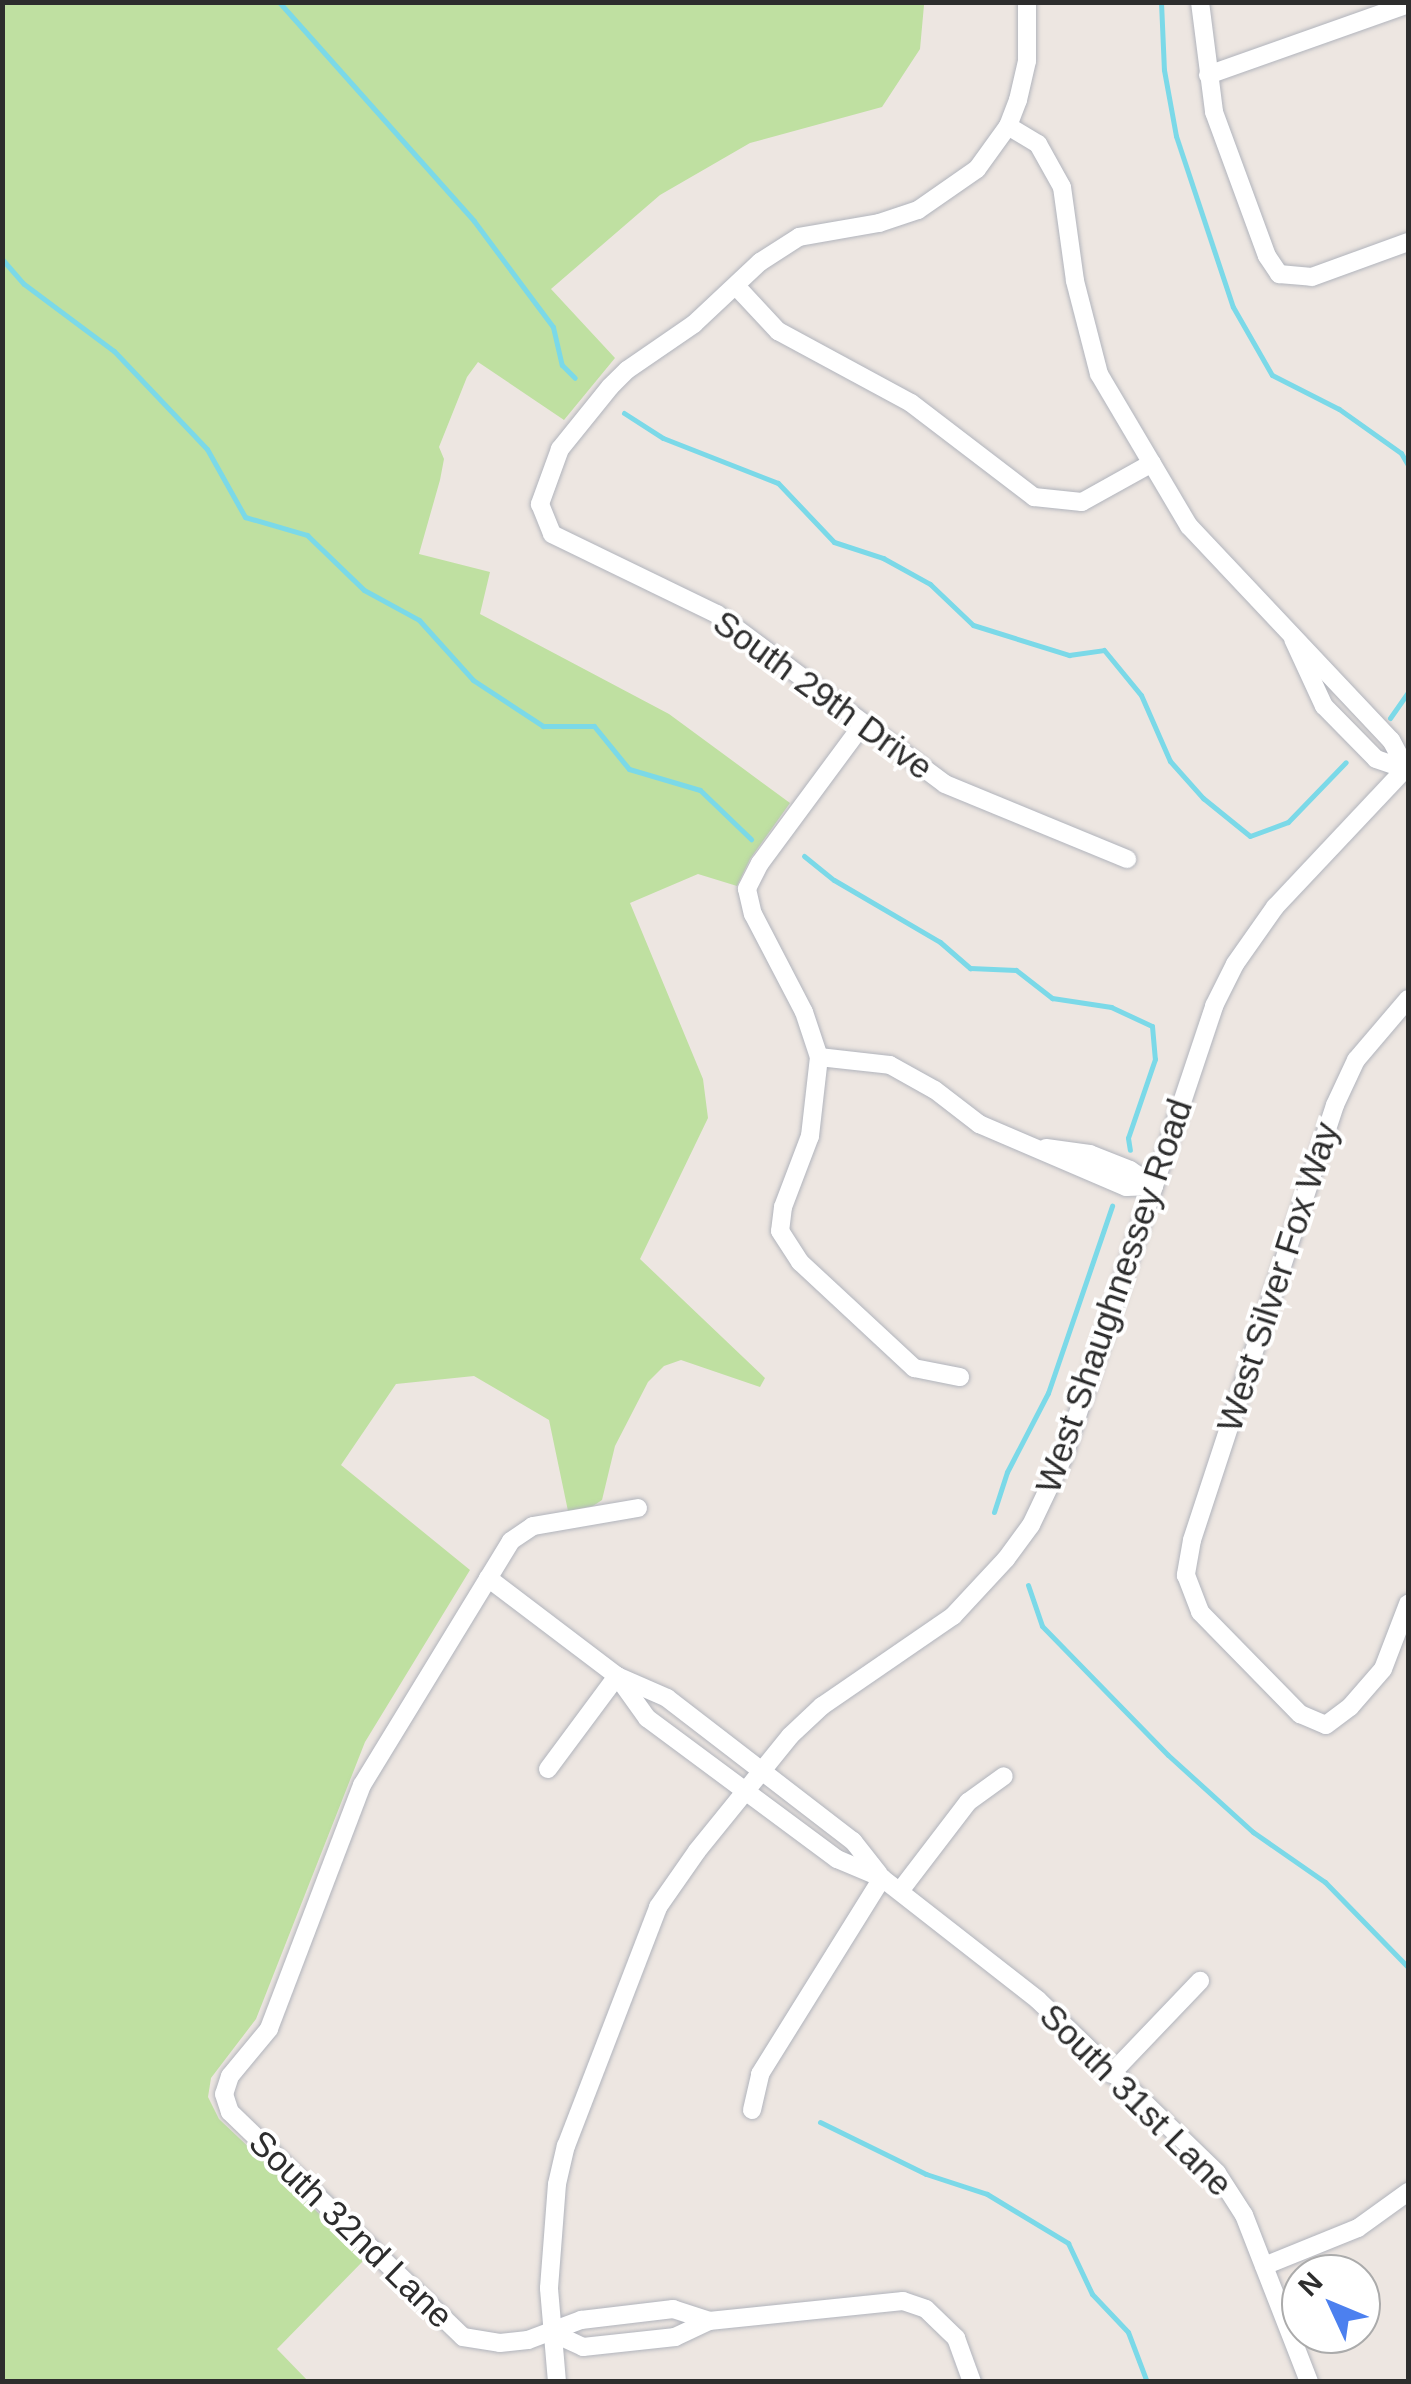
<!DOCTYPE html>
<style>
body{margin:0}
#map{position:relative;width:1411px;height:2384px;overflow:hidden;background:#ede6e1;font-family:Arial,sans-serif}
div>[style]{position:absolute}
.green>*{inset:0;background:#bfe0a1}
.stream>*{height:5px;margin:-2.5px;padding:0 2.5px;transform-origin:2.5px;border-radius:2.5px;background:#7bd9e8}
.roads{filter:drop-shadow(0 0 2px #b1b4bc) drop-shadow(0 0 2px #b1b4bc)}
.minor>*{height:18px;margin:-9px;padding:0 9px;transform-origin:9px;border-radius:9px;background:#fff}
span{translate:-50% -50%;white-space:nowrap;text-align:center;line-height:1.15;-webkit-text-stroke:8px #fff;paint-order:stroke}
.street-label{font-size:35px;color:#2d2d2d}
.frame{position:absolute;inset:0;border:5px solid #2d2d2d;pointer-events:none}
.north{position:absolute;left:1281px;top:2254px;width:100px;height:100px;box-sizing:border-box;background:#fff;border:2px solid #ababab;border-radius:50%;rotate:314deg;font-size:28px;font-weight:700;line-height:40px;text-align:center;color:#2d2d2d}
.north::after{content:'';display:block;margin:auto;width:35px;height:45px;background:#4c80ef;clip-path:polygon(50% 0,100% 100%,50% 72%,0 100%)}
</style>
<div id="map">
<div class="green">
<i style="clip-path:polygon(3px 2px,924px 5px,920px 49px,882px 107px,750px 143px,660px 195px,551px 289px,615px 358px,564px 420px,478px 362px,467px 377px,439px 447px,444px 459px,440px 480px,419px 554px,490px 572px,480px 614px,669px 714px,790px 803px,750px 859px,737px 886px,698px 874px,630px 903px,703px 1079px,708px 1118px,640px 1259px,765px 1378px,760px 1387px,681px 1360px,664px 1366px,648px 1382px,615px 1446px,602px 1500px,593px 1506px,568px 1511px,549px 1420px,474px 1376px,396px 1384px,341px 1465px,470px 1570px,365px 1742px,256px 2019px,211px 2078px,208px 2097px,219px 2119px,366px 2258px,277px 2349px,308px 2381px,3px 2381px)"></i>
</div>
<div class="stream">
<i style="left:279px;top:2px;width:293px;rotate:48.3deg"></i>
<i style="left:474px;top:221px;width:132px;rotate:53.3deg"></i>
<i style="left:553px;top:327px;width:39px;rotate:77deg"></i>
<i style="left:562px;top:365px;width:18px;rotate:45deg"></i>
<i style="left:1161px;top:2px;width:68px;rotate:87.5deg"></i>
<i style="left:1164px;top:70px;width:67px;rotate:79.7deg"></i>
<i style="left:1176px;top:136px;width:180px;rotate:71.6deg"></i>
<i style="left:1233px;top:307px;width:78px;rotate:60.2deg"></i>
<i style="left:1272px;top:375px;width:75px;rotate:26.9deg"></i>
<i style="left:1339px;top:409px;width:76px;rotate:35.4deg"></i>
<i style="left:1401px;top:453px;width:14px;rotate:60deg"></i>
<i style="left:2px;top:259px;width:33px;rotate:49deg"></i>
<i style="left:24px;top:284px;width:112px;rotate:36.7deg"></i>
<i style="left:114px;top:351px;width:135px;rotate:46.5deg"></i>
<i style="left:207px;top:449px;width:78px;rotate:60.8deg"></i>
<i style="left:245px;top:517px;width:65px;rotate:16.2deg"></i>
<i style="left:307px;top:535px;width:79px;rotate:44deg"></i>
<i style="left:364px;top:590px;width:63px;rotate:28.6deg"></i>
<i style="left:419px;top:620px;width:81px;rotate:48deg"></i>
<i style="left:473px;top:680px;width:84px;rotate:33.3deg"></i>
<i style="left:543px;top:726px;width:51px"></i>
<i style="left:594px;top:726px;width:55px;rotate:50.9deg"></i>
<i style="left:629px;top:769px;width:74px;rotate:16.5deg"></i>
<i style="left:700px;top:790px;width:71px;rotate:43.9deg"></i>
<i style="left:624px;top:413px;width:46px;rotate:32.7deg"></i>
<i style="left:663px;top:438px;width:123px;rotate:21.4deg"></i>
<i style="left:778px;top:483px;width:81px;rotate:46.5deg"></i>
<i style="left:834px;top:542px;width:52px;rotate:18.1deg"></i>
<i style="left:883px;top:558px;width:54px;rotate:29deg"></i>
<i style="left:930px;top:584px;width:59px;rotate:43.6deg"></i>
<i style="left:973px;top:625px;width:101px;rotate:17.4deg"></i>
<i style="left:1069px;top:655px;width:35px;rotate:-8deg"></i>
<i style="left:1104px;top:650px;width:58px;rotate:50.6deg"></i>
<i style="left:1141px;top:695px;width:72px;rotate:66.3deg"></i>
<i style="left:1170px;top:761px;width:50px;rotate:48.3deg"></i>
<i style="left:1203px;top:798px;width:60px;rotate:39deg"></i>
<i style="left:1250px;top:836px;width:40px;rotate:-20.2deg"></i>
<i style="left:1288px;top:822px;width:83px;rotate:-46deg"></i>
<i style="left:1390px;top:718px;width:32px;rotate:-55deg"></i>
<i style="left:804px;top:856px;width:38px;rotate:39deg"></i>
<i style="left:834px;top:880px;width:123px;rotate:30.3deg"></i>
<i style="left:940px;top:942px;width:40px;rotate:41deg"></i>
<i style="left:970px;top:968px;width:46px;rotate:2.5deg"></i>
<i style="left:1016px;top:970px;width:46px;rotate:37.9deg"></i>
<i style="left:1052px;top:998px;width:60px;rotate:8.7deg"></i>
<i style="left:1111px;top:1007px;width:45px;rotate:24.9deg"></i>
<i style="left:1152px;top:1026px;width:33px;rotate:85deg"></i>
<i style="left:1155px;top:1059px;width:83px;rotate:108.9deg"></i>
<i style="left:1128px;top:1138px;width:12px;rotate:81deg"></i>
<i style="left:994px;top:1512px;width:42px;rotate:-72deg"></i>
<i style="left:1007px;top:1472px;width:89px;rotate:-62.6deg"></i>
<i style="left:1048px;top:1393px;width:198px;rotate:-71.1deg"></i>
<i style="left:1028px;top:1585px;width:43px;rotate:71.1deg"></i>
<i style="left:1042px;top:1626px;width:180px;rotate:45.7deg"></i>
<i style="left:1168px;top:1755px;width:115px;rotate:42.2deg"></i>
<i style="left:1253px;top:1832px;width:88px;rotate:34.8deg"></i>
<i style="left:1325px;top:1882px;width:119px;rotate:45.7deg"></i>
<i style="left:820px;top:2122px;width:118px;rotate:26.1deg"></i>
<i style="left:926px;top:2174px;width:64px;rotate:18.2deg"></i>
<i style="left:987px;top:2194px;width:95px;rotate:31.2deg"></i>
<i style="left:1068px;top:2243px;width:56px;rotate:64.8deg"></i>
<i style="left:1092px;top:2294px;width:52px;rotate:46.5deg"></i>
<i style="left:1128px;top:2332px;width:53px;rotate:69.2deg"></i>
</div>
<div class="roads">
<div class="minor">
<i style="left:1027px;top:2px;width:59px;rotate:90deg"></i>
<i style="left:1027px;top:61px;width:40px;rotate:103deg"></i>
<i style="left:1018px;top:100px;width:28px;rotate:111deg"></i>
<i style="left:1008px;top:126px;width:53px;rotate:125.8deg"></i>
<i style="left:977px;top:169px;width:72px;rotate:145.2deg"></i>
<i style="left:918px;top:210px;width:41px;rotate:161.6deg"></i>
<i style="left:879px;top:223px;width:81px;rotate:170.1deg"></i>
<i style="left:799px;top:237px;width:46px;rotate:147.3deg"></i>
<i style="left:760px;top:262px;width:91px;rotate:136.8deg"></i>
<i style="left:694px;top:324px;width:81px;rotate:145.5deg"></i>
<i style="left:627px;top:370px;width:24px;rotate:135deg"></i>
<i style="left:610px;top:387px;width:80px;rotate:128.9deg"></i>
<i style="left:560px;top:449px;width:59px;rotate:110deg"></i>
<i style="left:540px;top:504px;width:32px;rotate:68deg"></i>
<i style="left:552px;top:534px;width:183px;rotate:25.9deg"></i>
<i style="left:717px;top:614px;width:284px;rotate:36.7deg"></i>
<i style="left:945px;top:784px;width:197px;rotate:22.4deg"></i>
<i style="left:1200px;top:2px;width:111px;rotate:82.7deg"></i>
<i style="left:1214px;top:112px;width:153px;rotate:69.8deg"></i>
<i style="left:1267px;top:256px;width:22px;rotate:56deg"></i>
<i style="left:1279px;top:274px;width:33px;rotate:5deg"></i>
<i style="left:1312px;top:277px;width:102px;rotate:-20deg"></i>
<i style="left:1208px;top:75px;width:212px;rotate:-19.5deg"></i>
<i style="left:1008px;top:126px;width:35px;rotate:31deg"></i>
<i style="left:1038px;top:144px;width:49px;rotate:60.8deg"></i>
<i style="left:1062px;top:187px;width:95px;rotate:82.1deg"></i>
<i style="left:1075px;top:281px;width:96px;rotate:75.5deg"></i>
<i style="left:1099px;top:374px;width:177px;rotate:59.4deg"></i>
<i style="left:1189px;top:526px;width:294px;rotate:46.7deg"></i>
<i style="left:1391px;top:740px;width:36px;rotate:62deg"></i>
<i style="left:736px;top:286px;width:62px;rotate:47deg"></i>
<i style="left:778px;top:331px;width:151px;rotate:28.4deg"></i>
<i style="left:911px;top:403px;width:155px;rotate:37.4deg"></i>
<i style="left:1034px;top:497px;width:48px;rotate:5.9deg"></i>
<i style="left:1082px;top:502px;width:80px;rotate:-29.1deg"></i>
<i style="left:1293px;top:639px;width:74px;rotate:65.2deg"></i>
<i style="left:1324px;top:706px;width:74px;rotate:45.5deg"></i>
<i style="left:1376px;top:759px;width:31px;rotate:19deg"></i>
<i style="left:863px;top:724px;width:173px;rotate:126.5deg"></i>
<i style="left:760px;top:863px;width:29px;rotate:117deg"></i>
<i style="left:747px;top:889px;width:26px;rotate:77deg"></i>
<i style="left:753px;top:914px;width:110px;rotate:62.5deg"></i>
<i style="left:804px;top:1012px;width:47px;rotate:71.6deg"></i>
<i style="left:819px;top:1057px;width:80px;rotate:96.5deg"></i>
<i style="left:810px;top:1136px;width:76px;rotate:110.8deg"></i>
<i style="left:783px;top:1207px;width:24px;rotate:97deg"></i>
<i style="left:780px;top:1231px;width:37px;rotate:57deg"></i>
<i style="left:800px;top:1262px;width:156px;rotate:42.9deg"></i>
<i style="left:914px;top:1368px;width:47px;rotate:11.1deg"></i>
<i style="left:1408px;top:999px;width:80px;rotate:130.4deg"></i>
<i style="left:1356px;top:1060px;width:50px;rotate:115deg"></i>
<i style="left:1335px;top:1105px;width:458px;rotate:108.2deg"></i>
<i style="left:1192px;top:1540px;width:36px;rotate:100deg"></i>
<i style="left:1186px;top:1575px;width:40px;rotate:69deg"></i>
<i style="left:1200px;top:1612px;width:143px;rotate:45.6deg"></i>
<i style="left:1300px;top:1714px;width:28px;rotate:23deg"></i>
<i style="left:1326px;top:1725px;width:30px;rotate:-37deg"></i>
<i style="left:1350px;top:1707px;width:50px;rotate:-49deg"></i>
<i style="left:1383px;top:1669px;width:70px;rotate:-69deg"></i>
<i style="left:819px;top:1057px;width:71px;rotate:6.4deg"></i>
<i style="left:890px;top:1065px;width:51px;rotate:29.1deg"></i>
<i style="left:935px;top:1090px;width:56px;rotate:37.7deg"></i>
<i style="left:979px;top:1124px;width:160px;rotate:23.2deg"></i>
<i style="left:1126px;top:1187px;width:28px;rotate:-2deg"></i>
<i style="left:1046px;top:1148px;width:44px;rotate:7.8deg"></i>
<i style="left:1090px;top:1154px;width:43px;rotate:21.8deg"></i>
<i style="left:1130px;top:1170px;width:29px;rotate:34deg"></i>
<i style="left:638px;top:1508px;width:107px;rotate:170.3deg"></i>
<i style="left:533px;top:1526px;width:27px;rotate:146deg"></i>
<i style="left:511px;top:1541px;width:286px;rotate:121.4deg"></i>
<i style="left:362px;top:1785px;width:261px;rotate:110.9deg"></i>
<i style="left:269px;top:2029px;width:61px;rotate:129.7deg"></i>
<i style="left:230px;top:2076px;width:19px;rotate:108deg"></i>
<i style="left:224px;top:2094px;width:19px;rotate:72deg"></i>
<i style="left:230px;top:2112px;width:324px;rotate:44deg"></i>
<i style="left:463px;top:2337px;width:37px;rotate:9deg"></i>
<i style="left:500px;top:2343px;width:28px;rotate:-6deg"></i>
<i style="left:528px;top:2340px;width:57px;rotate:-20.7deg"></i>
<i style="left:581px;top:2320px;width:93px;rotate:-6.8deg"></i>
<i style="left:673px;top:2309px;width:38px;rotate:18deg"></i>
<i style="left:488px;top:1578px;width:162px;rotate:37.2deg"></i>
<i style="left:617px;top:1676px;width:55px;rotate:23.7deg"></i>
<i style="left:667px;top:1698px;width:235px;rotate:37.6deg"></i>
<i style="left:853px;top:1841px;width:42px;rotate:51.8deg"></i>
<i style="left:617px;top:1676px;width:52px;rotate:54.5deg"></i>
<i style="left:647px;top:1718px;width:237px;rotate:36.6deg"></i>
<i style="left:837px;top:1859px;width:49px;rotate:22.9deg"></i>
<i style="left:882px;top:1878px;width:198px;rotate:38deg"></i>
<i style="left:1038px;top:2000px;width:249px;rotate:44deg"></i>
<i style="left:1217px;top:2173px;width:50px;rotate:57.3deg"></i>
<i style="left:1244px;top:2215px;width:179px;rotate:68.7deg"></i>
<i style="left:548px;top:1769px;width:116px;rotate:-53.4deg"></i>
<i style="left:900px;top:1891px;width:112px;rotate:-52.6deg"></i>
<i style="left:968px;top:1802px;width:44px;rotate:-35.8deg"></i>
<i style="left:1111px;top:2074px;width:129px;rotate:-46.3deg"></i>
<i style="left:752px;top:2110px;width:37px;rotate:-77deg"></i>
<i style="left:760px;top:2074px;width:231px;rotate:-58.1deg"></i>
<i style="left:1264px;top:2266px;width:101px;rotate:-22deg"></i>
<i style="left:1358px;top:2228px;width:62px;rotate:-35.8deg"></i>
<i style="left:553px;top:2333px;width:33px;rotate:25deg"></i>
<i style="left:583px;top:2347px;width:93px;rotate:-6.2deg"></i>
<i style="left:675px;top:2337px;width:38px;rotate:-25deg"></i>
<i style="left:709px;top:2321px;width:195px;rotate:-5.9deg"></i>
<i style="left:903px;top:2301px;width:24px;rotate:19deg"></i>
<i style="left:926px;top:2309px;width:42px;rotate:44deg"></i>
<i style="left:956px;top:2338px;width:47px;rotate:70deg"></i>
<i style="left:557px;top:2382px;width:94px;rotate:-94.9deg"></i>
<i style="left:549px;top:2288px;width:104px;rotate:-85.6deg"></i>
<i style="left:557px;top:2184px;width:39px;rotate:-77deg"></i>
<i style="left:566px;top:2146px;width:256px;rotate:-68.9deg"></i>
<i style="left:658px;top:1907px;width:68px;rotate:-55.1deg"></i>
<i style="left:697px;top:1851px;width:148px;rotate:-51deg"></i>
<i style="left:790px;top:1736px;width:44px;rotate:-43.2deg"></i>
<i style="left:822px;top:1706px;width:159px;rotate:-34.5deg"></i>
<i style="left:953px;top:1616px;width:78px;rotate:-47.1deg"></i>
<i style="left:1006px;top:1559px;width:42px;rotate:-53.7deg"></i>
<i style="left:1031px;top:1525px;width:74px;rotate:-64.5deg"></i>
<i style="left:1063px;top:1458px;width:477px;rotate:-71.5deg"></i>
<i style="left:1214px;top:1006px;width:47px;rotate:-63.4deg"></i>
<i style="left:1235px;top:964px;width:70px;rotate:-54.9deg"></i>
<i style="left:1275px;top:907px;width:194px;rotate:-46.7deg"></i>
</div>
</div>
<div class="street-label">
<span style="left:823px;top:695px;rotate:36deg">South 29th Drive</span>
<span style="left:1278px;top:1277px;rotate:-72deg">West Silver Fox Way</span>
<span style="left:1114px;top:1296px;rotate:-71deg">West Shaughnessey Road</span>
<span style="left:1136px;top:2100px;rotate:45deg">South 31st Lane</span>
<span style="left:351px;top:2229px;rotate:44deg">South 32nd Lane</span>
</div>
<div class="frame"></div>
<div class="north">N</div>
</div>
